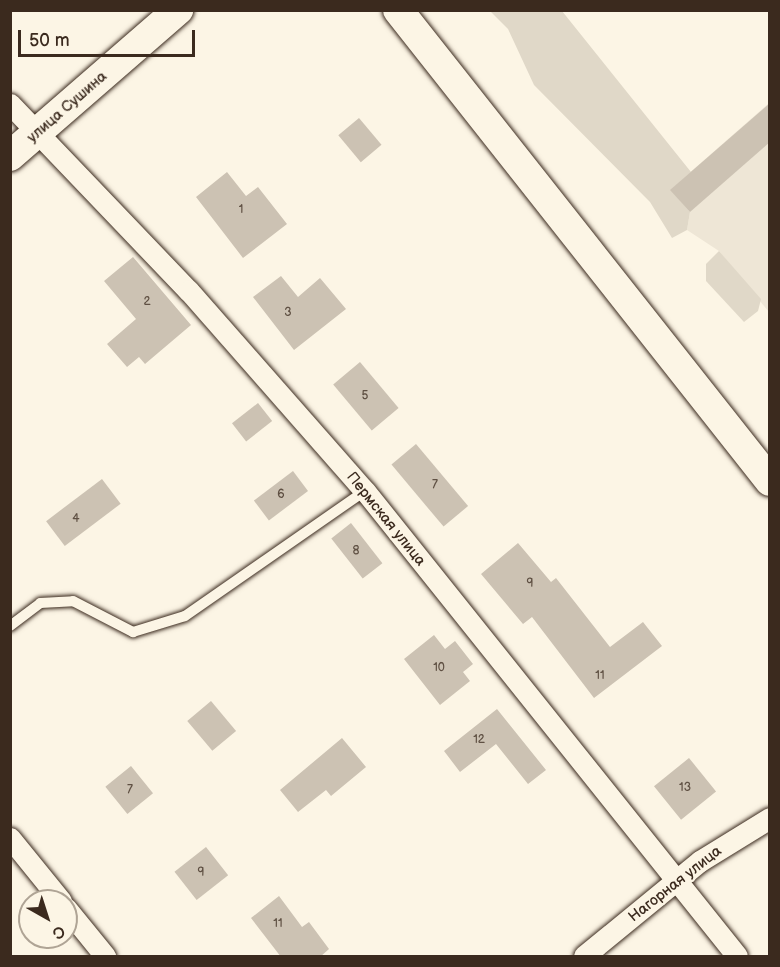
<!DOCTYPE html>
<meta charset="utf-8">
<style>
body{margin:0}
#map{position:relative;width:780px;height:967px;overflow:hidden;background:#fcf5e5;font-family:"Balsamiq Sans",sans-serif}
div>[style]{position:absolute}
.built>*{inset:0;background:#eee6d6}
.green>*{inset:0;background:#e0d8c8}
.building>*{inset:0;background:#ccc2b3;transform-origin:0 0}
.roads{filter:drop-shadow(0 0 2px #3b2a1e) drop-shadow(0 0 2px #3b2a1e)}
.lane>*{height:10px;margin:-5px;padding:0 5px;transform-origin:5px;border-radius:5px;background:#fcf5e5}
.street>*{height:21px;margin:-10.5px;padding:0 10.5px;transform-origin:10.5px;border-radius:10.5px;background:#fcf5e5}
.secondary>*{height:30px;margin:-15px;padding:0 15px;transform-origin:15px;border-radius:15px;background:#fcf5e5}
span{translate:-50% -50%;white-space:nowrap;text-align:center;line-height:1.15;-webkit-text-stroke:4.5px #fcf5e5;paint-order:stroke}
.number-label{font-size:12px;color:#5f5043}
.number-label span{-webkit-text-stroke-width:0}
.street-label{font-size:15px;color:#3b2a1e}
.frame{position:absolute;inset:0;border:12px solid #3b2a1e;pointer-events:none}
.north{position:absolute;left:18px;top:889px;width:60px;height:60px;box-sizing:border-box;background:#fcf5e5;border:2px solid #afa495;border-radius:50%;rotate:141deg;font-size:16px;font-weight:700;line-height:24px;text-align:center;color:#3b2a1e}
.north::after{content:'';display:block;margin:auto;width:21px;height:27px;background:#3b2a1e;clip-path:polygon(50% 0,100% 100%,50% 72%,0 100%)}
.scale{position:absolute;left:18px;top:30px;width:177px;height:27px;box-sizing:border-box;border:3px solid #3b2a1e;border-top:0;padding-left:8px;font-size:18px;line-height:21px;white-space:nowrap;color:#3b2a1e;-webkit-text-stroke:4px #fcf5e5;paint-order:stroke}
</style>
<div id="map">
<div class="built">
<i style="clip-path:polygon(769px 103px,769px 312px,719px 251px,687px 230px,690px 212px,670px 190px)"></i>
</div>
<div class="green">
<i style="clip-path:polygon(490px 11px,562px 11px,691px 172px,671px 190px,690px 212px,687px 230px,672px 238px,650px 202px,534px 85px,508px 29px)"></i>
<i style="clip-path:polygon(719px 251px,761px 299px,758px 311px,744px 322px,706px 281px,706px 264px)"></i>
</div>
<div class="building">
<i style="clip-path:polygon(770px 103px,770px 142px,690px 212px,670px 190px)"></i>
<i style="left:359px;top:118px;width:35px;height:27px;rotate:50deg"></i>
<i style="clip-path:polygon(227px 172px,246px 196px,258px 187px,287px 224px,243px 258px,196px 197px)"></i>
<i style="clip-path:polygon(133px 257px,191px 325px,145px 364px,139px 357px,127px 367px,107px 344px,136px 319px,104px 281px)"></i>
<i style="clip-path:polygon(281px 276px,298px 297px,320px 278px,346px 309px,294px 350px,253px 297px)"></i>
<i style="left:360px;top:362px;width:60px;height:35px;rotate:50deg"></i>
<i style="left:258px;top:403px;width:23px;height:33px;rotate:52deg"></i>
<i style="left:416px;top:444px;width:81px;height:32px;rotate:50deg"></i>
<i style="left:293px;top:471px;width:25px;height:49px;rotate:53deg"></i>
<i style="left:102px;top:479px;width:31px;height:70px;rotate:53deg"></i>
<i style="left:351px;top:523px;width:51px;height:25px;rotate:52deg"></i>
<i style="clip-path:polygon(518px 543px,551px 582px,556px 578px,610px 647px,643px 622px,662px 646px,594px 698px,532px 617px,523px 624px,481px 574px)"></i>
<i style="clip-path:polygon(434px 635px,445px 649px,455px 641px,473px 664px,463px 672px,470px 681px,440px 705px,404px 659px)"></i>
<i style="left:211px;top:701px;width:39px;height:31px;rotate:50deg"></i>
<i style="clip-path:polygon(497px 709px,546px 770px,528px 784px,496px 744px,460px 772px,444px 751px)"></i>
<i style="clip-path:polygon(342px 738px,366px 767px,331px 796px,326px 790px,298px 812px,280px 790px)"></i>
<i style="left:689px;top:758px;width:43px;height:45px;rotate:51deg"></i>
<i style="left:131px;top:766px;width:35px;height:33px;rotate:51deg"></i>
<i style="left:206px;top:847px;width:36px;height:40px;rotate:52deg"></i>
<i style="clip-path:polygon(279px 896px,302px 927px,309px 922px,329px 949px,320px 957px,281px 957px,251px 918px)"></i>
</div>
<div class="roads">
<div class="lane">
<i style="left:10px;top:626px;width:38px;rotate:-37deg"></i>
<i style="left:40px;top:603px;width:33px;rotate:-3deg"></i>
<i style="left:73px;top:601px;width:68px;rotate:27.3deg"></i>
<i style="left:133px;top:632px;width:54px;rotate:-17.1deg"></i>
<i style="left:185px;top:616px;width:219px;rotate:-34.8deg"></i>
</div>
<div class="street">
<i style="left:10px;top:104px;width:259px;rotate:46.3deg"></i>
<i style="left:189px;top:291px;width:266px;rotate:48.7deg"></i>
<i style="left:365px;top:491px;width:595px;rotate:51.34deg"></i>
<i style="left:10px;top:838px;width:81px;rotate:51deg"></i>
<i style="left:66px;top:908px;width:62px;rotate:50.9deg"></i>
<i style="left:584px;top:956px;width:150px;rotate:-39.3deg"></i>
<i style="left:700px;top:861px;width:82px;rotate:-31.6deg"></i>
</div>
<div class="secondary">
<i style="left:398px;top:10px;width:600px;rotate:51.7deg"></i>
<i style="left:10px;top:156px;width:223px;rotate:-41deg"></i>
</div>
</div>
<div class="number-label">
<span style="left:241px;top:210px">1</span>
<span style="left:147px;top:302px">2</span>
<span style="left:288px;top:313px">3</span>
<span style="left:365px;top:396px">5</span>
<span style="left:435px;top:485px">7</span>
<span style="left:281px;top:495px">6</span>
<span style="left:76px;top:519px">4</span>
<span style="left:356px;top:551px">8</span>
<span style="left:530px;top:584px">9</span>
<span style="left:439px;top:668px">10</span>
<span style="left:600px;top:676px">11</span>
<span style="left:479px;top:740px">12</span>
<span style="left:685px;top:788px">13</span>
<span style="left:130px;top:790px">7</span>
<span style="left:201px;top:873px">9</span>
<span style="left:278px;top:924px">11</span>
</div>
<div class="street-label">
<span style="left:67px;top:107px;rotate:-41deg">улица Сушина</span>
<span style="left:386px;top:519px;rotate:51deg">Пермская улица</span>
<span style="left:675px;top:884px;rotate:-38deg">Нагорная улица</span>
</div>
<div class="frame"></div>
<div class="north">С</div>
<div class="scale">50 m</div>
</div>
